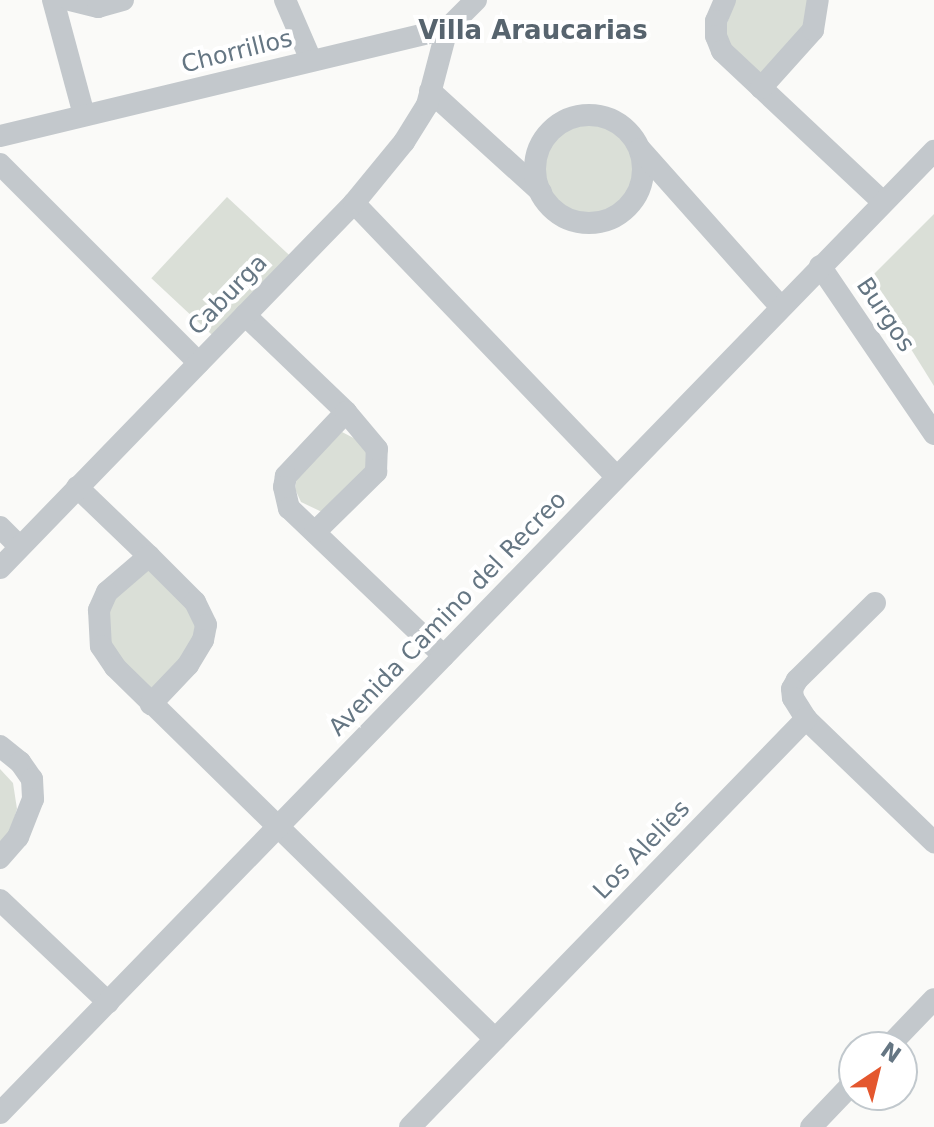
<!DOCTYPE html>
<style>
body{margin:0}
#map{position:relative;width:934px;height:1127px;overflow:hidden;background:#fafaf8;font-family:"DejaVu Sans",sans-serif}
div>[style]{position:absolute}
.green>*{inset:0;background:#dadfd7;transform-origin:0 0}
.round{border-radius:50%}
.minor>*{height:22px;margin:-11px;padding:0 11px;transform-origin:11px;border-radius:11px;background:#c3c8cc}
.minor>.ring{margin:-11px;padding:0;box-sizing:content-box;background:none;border:22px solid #c3c8cc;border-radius:50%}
span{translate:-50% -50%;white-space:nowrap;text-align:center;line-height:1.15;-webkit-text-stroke:8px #fff;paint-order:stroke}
.street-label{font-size:24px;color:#657683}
.neighbourhood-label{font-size:26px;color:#57646e;font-weight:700}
.north{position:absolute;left:838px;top:1031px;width:80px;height:80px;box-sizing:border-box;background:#fff;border:2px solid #c1c8cd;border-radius:50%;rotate:35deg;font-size:22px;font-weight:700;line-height:32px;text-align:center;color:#657683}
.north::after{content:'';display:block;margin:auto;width:28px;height:36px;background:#e4572e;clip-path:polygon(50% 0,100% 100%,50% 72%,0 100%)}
</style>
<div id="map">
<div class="green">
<i style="clip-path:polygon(735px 0,811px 0,807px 27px,761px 78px,728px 48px,723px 35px)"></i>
<i class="round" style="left:541px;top:121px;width:96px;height:96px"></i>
<i style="left:227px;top:197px;width:96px;height:111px;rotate:43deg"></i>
<i style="clip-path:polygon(934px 214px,934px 386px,868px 280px)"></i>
<i style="clip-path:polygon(342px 432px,369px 446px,370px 469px,322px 512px,301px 502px,295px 489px,297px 477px)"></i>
<i style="clip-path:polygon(149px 565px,189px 606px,199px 626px,197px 637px,154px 692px,120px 663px,106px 630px,113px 596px)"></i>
<i style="clip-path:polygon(0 769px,13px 783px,17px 809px,9px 835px,0 844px)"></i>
</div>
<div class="minor">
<i style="left:53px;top:0;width:119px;rotate:74.9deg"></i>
<i style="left:70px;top:0;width:29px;rotate:14deg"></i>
<i style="left:98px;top:7px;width:26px;rotate:-16deg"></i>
<i style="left:285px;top:0;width:65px;rotate:66.6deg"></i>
<i style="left:725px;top:0;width:23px;rotate:113deg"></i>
<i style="left:716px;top:21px;width:15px;rotate:90deg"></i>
<i style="left:716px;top:36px;width:16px;rotate:68deg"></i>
<i style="left:722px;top:51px;width:221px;rotate:43.2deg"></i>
<i style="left:761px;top:88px;width:78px;rotate:-48.1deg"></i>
<i style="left:813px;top:30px;width:30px;rotate:-81deg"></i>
<i style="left:430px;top:91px;width:150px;rotate:42.3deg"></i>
<i class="ring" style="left:535px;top:115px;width:86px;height:86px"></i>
<i style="left:0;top:136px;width:460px;rotate:-13.5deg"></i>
<i style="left:447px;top:29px;width:41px;rotate:-45deg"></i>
<i style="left:640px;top:149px;width:210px;rotate:48.3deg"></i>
<i style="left:0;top:164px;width:281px;rotate:45deg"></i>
<i style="left:354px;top:203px;width:378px;rotate:46.2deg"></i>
<i style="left:820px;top:266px;width:203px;rotate:55.8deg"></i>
<i style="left:245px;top:315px;width:140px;rotate:43.8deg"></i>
<i style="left:346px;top:412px;width:88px;rotate:133.2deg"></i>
<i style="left:286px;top:476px;width:11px;rotate:100deg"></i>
<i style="left:284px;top:487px;width:22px;rotate:77deg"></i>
<i style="left:289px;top:508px;width:214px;rotate:43.7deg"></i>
<i style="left:77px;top:487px;width:100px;rotate:43.8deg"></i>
<i style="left:149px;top:556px;width:55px;rotate:139.4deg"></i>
<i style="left:107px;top:592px;width:20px;rotate:114deg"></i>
<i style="left:99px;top:610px;width:36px;rotate:87deg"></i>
<i style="left:101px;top:646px;width:25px;rotate:56deg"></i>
<i style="left:115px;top:667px;width:532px;rotate:44.39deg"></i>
<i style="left:0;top:527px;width:28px;rotate:45deg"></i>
<i style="left:315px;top:532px;width:86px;rotate:-44.5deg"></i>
<i style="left:376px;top:472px;width:23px;rotate:-88deg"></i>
<i style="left:377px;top:449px;width:48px;rotate:-130deg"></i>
<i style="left:149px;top:556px;width:65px;rotate:45deg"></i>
<i style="left:195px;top:602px;width:25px;rotate:64deg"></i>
<i style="left:206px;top:625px;width:15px;rotate:101deg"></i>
<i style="left:203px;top:640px;width:29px;rotate:121deg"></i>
<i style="left:188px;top:665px;width:54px;rotate:133.5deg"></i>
<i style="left:0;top:568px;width:508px;rotate:-45.88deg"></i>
<i style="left:354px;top:203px;width:79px;rotate:-50.7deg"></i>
<i style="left:404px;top:142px;width:44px;rotate:-58.1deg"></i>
<i style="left:427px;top:105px;width:79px;rotate:-75.3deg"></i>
<i style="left:875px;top:603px;width:110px;rotate:135.4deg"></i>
<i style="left:797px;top:680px;width:10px;rotate:119deg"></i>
<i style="left:792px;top:689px;width:9px;rotate:84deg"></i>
<i style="left:793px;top:698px;width:25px;rotate:58deg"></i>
<i style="left:806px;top:719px;width:178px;rotate:43.9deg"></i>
<i style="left:0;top:746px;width:26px;rotate:39deg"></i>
<i style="left:20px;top:762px;width:21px;rotate:55deg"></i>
<i style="left:32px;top:779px;width:20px;rotate:87deg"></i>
<i style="left:33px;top:799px;width:41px;rotate:111.5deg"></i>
<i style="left:18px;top:837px;width:28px;rotate:131deg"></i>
<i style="left:0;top:900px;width:149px;rotate:43.4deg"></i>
<i style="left:888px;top:1047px;width:66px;rotate:-46.2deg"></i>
<i style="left:0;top:1113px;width:1341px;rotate:-45.85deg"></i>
<i style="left:410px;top:1127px;width:569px;rotate:-45.86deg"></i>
<i style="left:811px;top:1127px;width:62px;rotate:-46.3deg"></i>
</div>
<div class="street-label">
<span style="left:237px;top:52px;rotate:-14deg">Chorrillos</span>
<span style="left:228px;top:295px;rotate:-46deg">Caburga</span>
<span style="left:885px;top:315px;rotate:56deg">Burgos</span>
<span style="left:448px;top:614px;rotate:-46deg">Avenida Camino del Recreo</span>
<span style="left:642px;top:850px;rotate:-46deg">Los Alelies</span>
</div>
<div class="neighbourhood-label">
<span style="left:533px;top:31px">Villa Araucarias</span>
</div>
<div class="north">N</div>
</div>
